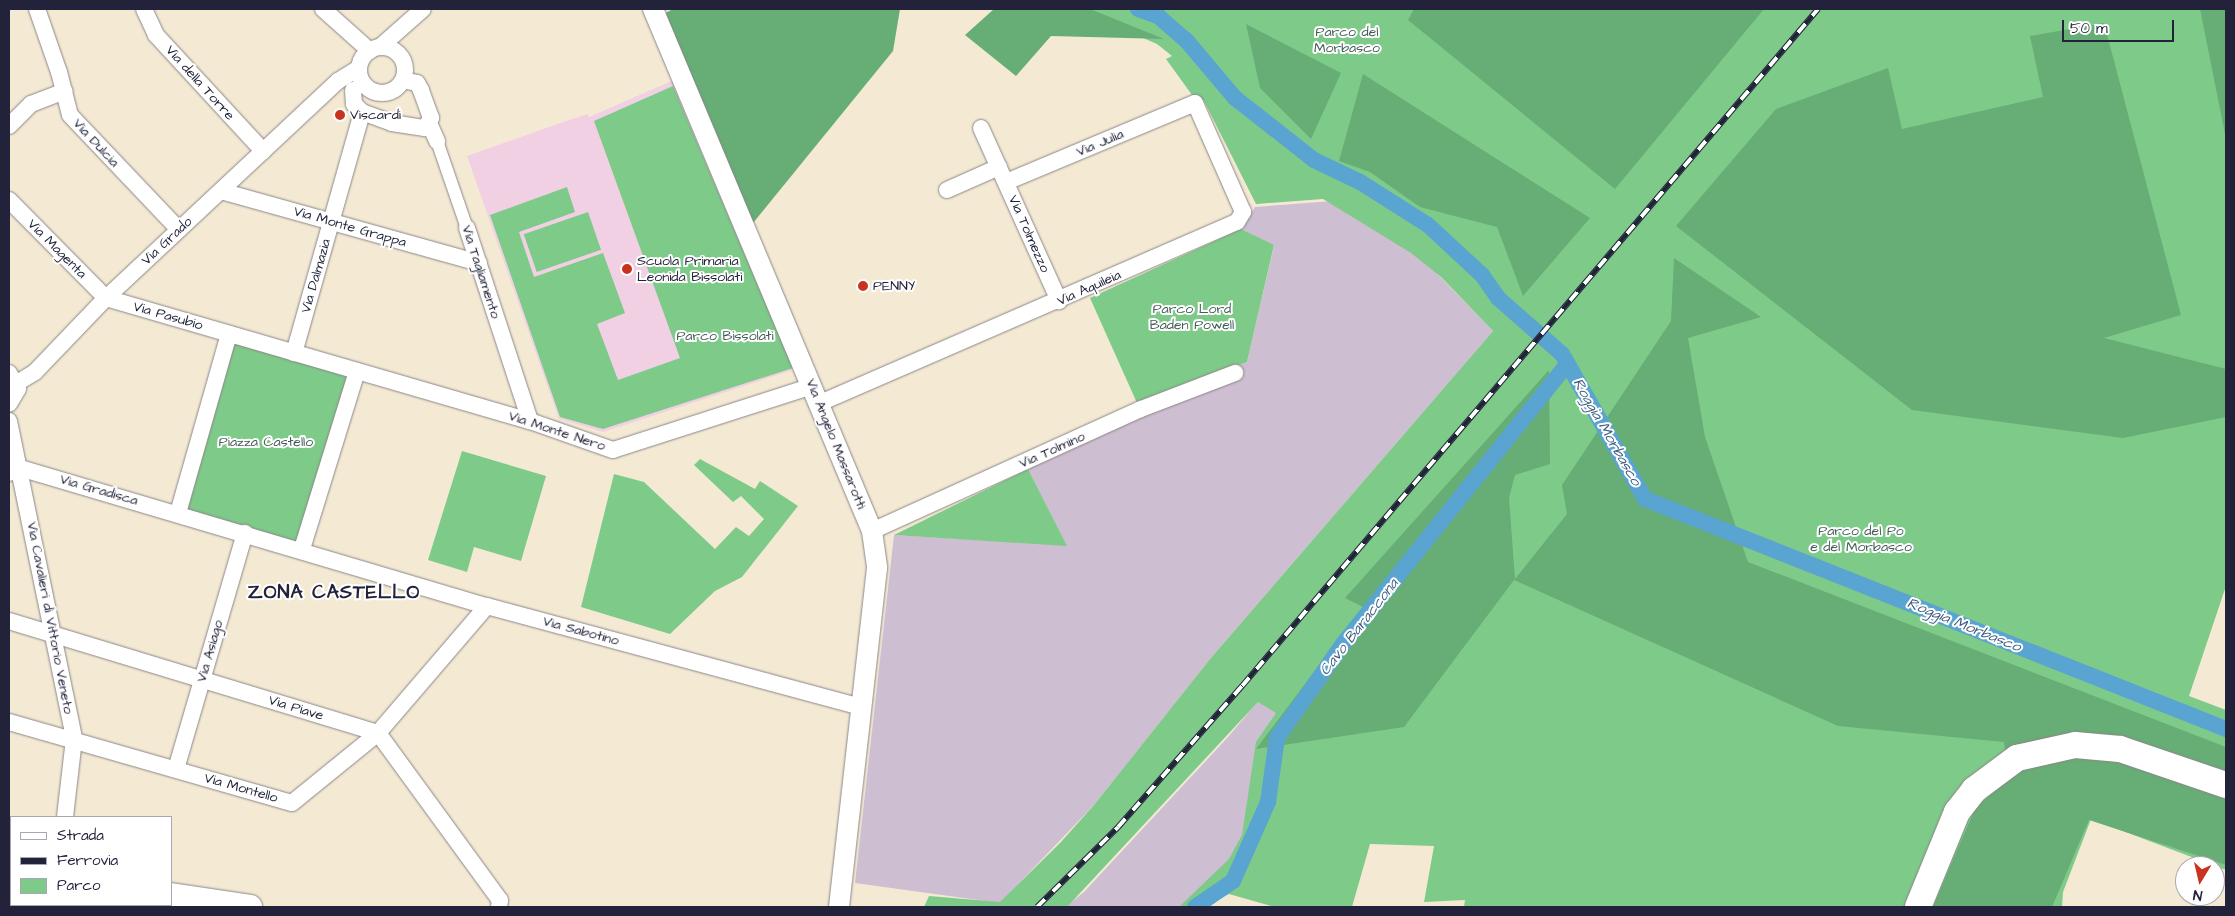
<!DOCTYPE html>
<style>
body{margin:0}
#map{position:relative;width:2235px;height:916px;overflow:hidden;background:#f4ead4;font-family:"Architects Daughter",sans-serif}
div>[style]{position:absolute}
.built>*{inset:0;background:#f1d0e3}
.industrial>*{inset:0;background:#cebed1}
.green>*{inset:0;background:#7eca89;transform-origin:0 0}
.forest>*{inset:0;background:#66ae75}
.canal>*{height:16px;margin:-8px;padding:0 8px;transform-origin:8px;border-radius:8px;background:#59a4d1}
.roads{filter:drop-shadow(0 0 1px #8b8688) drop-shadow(0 0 1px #8b8688)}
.pedestrian>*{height:12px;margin:-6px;padding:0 6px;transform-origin:6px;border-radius:6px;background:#fff}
.minor>*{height:16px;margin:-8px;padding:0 8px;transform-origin:8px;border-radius:8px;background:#fff}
.minor>.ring{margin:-8px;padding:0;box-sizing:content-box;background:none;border:16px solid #fff;border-radius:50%}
.tertiary>*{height:20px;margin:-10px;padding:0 10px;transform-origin:10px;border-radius:10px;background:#fff}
.secondary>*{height:24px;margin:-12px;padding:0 12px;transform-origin:12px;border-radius:12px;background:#fff}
.primary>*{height:26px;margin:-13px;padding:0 13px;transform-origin:13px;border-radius:13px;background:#fff}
.rail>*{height:5.5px;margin-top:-2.75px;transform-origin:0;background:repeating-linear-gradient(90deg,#fff 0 11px,#22223b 0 22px);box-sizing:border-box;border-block:1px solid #22223b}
.dots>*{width:14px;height:14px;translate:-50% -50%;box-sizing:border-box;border:2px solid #fff;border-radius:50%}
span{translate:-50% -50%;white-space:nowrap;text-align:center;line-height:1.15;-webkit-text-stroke:4px #fff;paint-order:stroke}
.park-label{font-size:14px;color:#425d56}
.street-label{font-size:14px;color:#22223b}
.poi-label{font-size:14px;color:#22223b}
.left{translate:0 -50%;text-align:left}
.water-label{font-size:15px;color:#3b5c7e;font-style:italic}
.district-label{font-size:19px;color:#22223b;font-weight:700;letter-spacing:1px}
.frame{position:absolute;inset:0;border:10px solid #22223b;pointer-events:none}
.legend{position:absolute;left:10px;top:816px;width:162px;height:90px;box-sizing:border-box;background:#fff;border:1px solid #a7a7b1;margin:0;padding:6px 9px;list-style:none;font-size:15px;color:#22223b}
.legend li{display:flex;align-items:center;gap:10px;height:25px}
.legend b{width:25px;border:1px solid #a7a7b1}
.north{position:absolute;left:2175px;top:856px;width:50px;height:50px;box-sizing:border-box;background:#fff;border:1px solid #a7a7b1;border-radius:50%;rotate:189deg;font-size:14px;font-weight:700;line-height:20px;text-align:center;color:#22223b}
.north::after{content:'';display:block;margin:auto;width:18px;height:22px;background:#c8321e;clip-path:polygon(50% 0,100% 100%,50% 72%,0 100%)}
.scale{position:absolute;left:2062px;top:20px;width:112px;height:22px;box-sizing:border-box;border:2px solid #22223b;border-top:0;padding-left:6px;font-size:15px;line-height:18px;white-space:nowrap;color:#22223b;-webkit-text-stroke:4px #fff;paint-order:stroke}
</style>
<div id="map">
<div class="built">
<i style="clip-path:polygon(674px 80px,796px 369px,603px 432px,559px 419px,467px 156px,566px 121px,588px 114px,589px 117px)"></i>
</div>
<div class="industrial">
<i style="clip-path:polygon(1333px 201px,1414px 250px,1493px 331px,1210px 659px,1094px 805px,1000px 903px,855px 883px,894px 535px,1066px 545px,1028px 469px,1137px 403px,1247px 362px,1274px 246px,1241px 229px,1255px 207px)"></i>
<i style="clip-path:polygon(1345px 598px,1237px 869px,1188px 907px,1065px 907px,1084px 892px,1228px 737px)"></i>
</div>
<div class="green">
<i style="clip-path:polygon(1076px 9px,2226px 9px,2226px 586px,2189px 696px,2226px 710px,2226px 870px,2091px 819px,2063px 892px,2062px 907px,1464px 907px,1465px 900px,1424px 902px,1434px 846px,1370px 844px,1352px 907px,1275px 907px,1229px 894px,1203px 907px,1179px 907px,1229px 859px,1242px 835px,1256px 742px,1276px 713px,1258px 702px,1067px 907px,924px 907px,929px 896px,1000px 902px,1060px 843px,1094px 805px,1210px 659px,1493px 331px,1441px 277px,1411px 253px,1323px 199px,1256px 204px,1204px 101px,1192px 95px,1166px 59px,1172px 56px,1157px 44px)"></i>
<i style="clip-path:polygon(673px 86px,793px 368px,603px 429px,560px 417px,490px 215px,567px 187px,575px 212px,519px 232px,534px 277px,603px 253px,625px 313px,597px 324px,618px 380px,680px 358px,594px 121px)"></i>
<i style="left:588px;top:212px;width:40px;height:68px;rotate:71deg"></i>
<i style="clip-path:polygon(1241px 229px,1274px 245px,1247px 362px,1137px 403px,1090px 298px)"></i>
<i style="left:233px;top:342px;width:120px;height:175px;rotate:16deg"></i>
<i style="clip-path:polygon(462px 451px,546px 476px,521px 561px,474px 547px,467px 572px,428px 560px)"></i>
<i style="clip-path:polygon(700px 459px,755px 489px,760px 481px,798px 506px,742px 577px,715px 591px,670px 634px,581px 607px,614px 474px,644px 482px,715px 549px,736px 527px,749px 536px,764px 519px,741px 496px,733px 502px,694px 465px)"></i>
<i style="clip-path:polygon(1028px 469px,1067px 546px,894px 535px)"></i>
</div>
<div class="forest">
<i style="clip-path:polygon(673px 9px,900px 9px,893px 51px,749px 228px,660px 16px)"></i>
<i style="clip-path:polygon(994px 9px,1090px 9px,1164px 39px,1051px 36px,1016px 76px,965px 35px)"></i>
<i style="clip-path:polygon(1414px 9px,1764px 9px,1615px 189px,1408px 20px)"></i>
<i style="clip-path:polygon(2200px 9px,2226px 9px,2226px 140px,2224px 129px)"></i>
<i style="clip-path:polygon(2104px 23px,2181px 315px,2104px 338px,2226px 369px,2226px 417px,2123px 438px,1912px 410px,1676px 226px,1776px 109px,1888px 68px,1902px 129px,2043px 97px,2030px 36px)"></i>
<i style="clip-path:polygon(1246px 24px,1341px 73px,1311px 139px,1260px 88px)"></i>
<i style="clip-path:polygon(1363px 74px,1590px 218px,1523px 296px,1497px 227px,1420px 207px,1370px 172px,1339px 161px)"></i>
<i style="clip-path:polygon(1674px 258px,1761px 317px,1688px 338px,1705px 437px,1748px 562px,2226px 747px,2226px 865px,2089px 820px,2052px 907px,1933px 907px,1976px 807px,2009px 779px,2004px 742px,1838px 726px,1514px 580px,1404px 727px,1256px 749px,1363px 607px,1345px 598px,1549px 370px,1550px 464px,1515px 475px,1509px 498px,1515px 579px,1567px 514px,1562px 485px,1671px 321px)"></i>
</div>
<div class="canal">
<i style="left:1138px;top:9px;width:21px;rotate:19deg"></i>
<i style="left:1158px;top:16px;width:37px;rotate:41deg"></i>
<i style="left:1186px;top:40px;width:76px;rotate:49.8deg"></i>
<i style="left:1235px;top:98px;width:100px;rotate:38.1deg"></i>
<i style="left:1314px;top:160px;width:51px;rotate:25.6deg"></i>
<i style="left:1360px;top:182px;width:80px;rotate:32.3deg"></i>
<i style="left:1428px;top:225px;width:74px;rotate:42.8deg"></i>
<i style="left:1482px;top:275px;width:28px;rotate:55deg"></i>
<i style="left:1498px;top:298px;width:85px;rotate:41.2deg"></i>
<i style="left:1562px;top:354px;width:167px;rotate:60.2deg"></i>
<i style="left:1645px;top:499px;width:625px;rotate:21.6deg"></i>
<i style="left:1195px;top:907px;width:46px;rotate:-34.4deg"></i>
<i style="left:1233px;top:881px;width:86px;rotate:-66.1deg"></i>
<i style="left:1268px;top:802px;width:65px;rotate:-82deg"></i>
<i style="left:1277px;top:738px;width:115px;rotate:-54.9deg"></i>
<i style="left:1343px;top:644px;width:359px;rotate:-51.3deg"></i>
</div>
<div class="roads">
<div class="pedestrian">
<i style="left:437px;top:141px;width:92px;rotate:71deg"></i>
</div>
<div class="minor">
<i style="left:37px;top:9px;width:67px;rotate:70.8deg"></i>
<i style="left:59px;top:72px;width:44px;rotate:75.7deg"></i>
<i style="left:70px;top:115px;width:158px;rotate:46.5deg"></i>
<i style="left:144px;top:9px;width:29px;rotate:65deg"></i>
<i style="left:156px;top:35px;width:158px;rotate:47.3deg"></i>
<i style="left:323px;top:9px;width:63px;rotate:41.8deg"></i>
<i style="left:380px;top:47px;width:57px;rotate:-41.5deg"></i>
<i class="ring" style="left:359px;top:47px;width:30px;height:30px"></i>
<i style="left:353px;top:90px;width:14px;rotate:86deg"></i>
<i style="left:354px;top:104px;width:11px;rotate:45deg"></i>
<i style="left:362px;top:112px;width:32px;rotate:20deg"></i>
<i style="left:392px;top:123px;width:33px;rotate:9deg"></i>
<i style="left:425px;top:128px;width:12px;rotate:-59deg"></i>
<i style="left:431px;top:118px;width:30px;rotate:-110deg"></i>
<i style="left:421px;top:90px;width:8px;rotate:-120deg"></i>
<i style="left:417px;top:83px;width:14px;rotate:-168deg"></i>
<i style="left:429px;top:123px;width:20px;rotate:66deg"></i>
<i style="left:9px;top:126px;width:31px;rotate:-45deg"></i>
<i style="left:31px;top:104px;width:36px;rotate:-21deg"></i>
<i style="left:981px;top:128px;width:190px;rotate:65.7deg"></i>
<i style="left:947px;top:190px;width:57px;rotate:-23.9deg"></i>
<i style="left:221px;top:191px;width:268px;rotate:15.6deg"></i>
<i style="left:9px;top:200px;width:138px;rotate:45.3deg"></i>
<i style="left:106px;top:298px;width:441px;rotate:16.2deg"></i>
<i style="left:530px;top:421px;width:88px;rotate:19.3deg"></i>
<i style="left:613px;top:450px;width:209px;rotate:-17.8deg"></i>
<i style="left:467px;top:228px;width:203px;rotate:71.9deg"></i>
<i style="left:294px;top:353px;width:250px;rotate:-74.2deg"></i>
<i style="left:9px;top:373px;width:18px;rotate:61deg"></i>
<i style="left:18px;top:389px;width:17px;rotate:121deg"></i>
<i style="left:17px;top:383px;width:21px;rotate:-31deg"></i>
<i style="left:35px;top:372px;width:103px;rotate:-46.2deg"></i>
<i style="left:106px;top:298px;width:318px;rotate:-43.1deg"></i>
<i style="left:338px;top:81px;width:25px;rotate:-32deg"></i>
<i style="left:820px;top:403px;width:455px;rotate:-23.5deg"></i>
<i style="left:1237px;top:222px;width:12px;rotate:-59deg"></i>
<i style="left:1243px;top:212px;width:119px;rotate:-113.8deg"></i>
<i style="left:1195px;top:103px;width:205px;rotate:157.3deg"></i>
<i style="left:9px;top:421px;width:325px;rotate:78.4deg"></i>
<i style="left:74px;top:739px;width:79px;rotate:96.6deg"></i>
<i style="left:9px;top:473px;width:12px;rotate:-24deg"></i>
<i style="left:20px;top:468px;width:487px;rotate:16.5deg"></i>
<i style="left:487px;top:606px;width:388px;rotate:15.1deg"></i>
<i style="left:178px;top:513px;width:186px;rotate:-74.1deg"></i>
<i style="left:872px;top:531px;width:295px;rotate:-24.4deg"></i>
<i style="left:1141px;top:409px;width:101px;rotate:-21deg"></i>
<i style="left:302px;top:549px;width:186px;rotate:-72.8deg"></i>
<i style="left:9px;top:621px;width:386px;rotate:16.9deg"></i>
<i style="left:378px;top:733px;width:207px;rotate:53.9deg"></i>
<i style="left:500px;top:900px;width:7px;rotate:98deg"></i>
<i style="left:9px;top:722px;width:294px;rotate:16deg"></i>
<i style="left:292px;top:803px;width:111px;rotate:-39.1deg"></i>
<i style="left:378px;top:733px;width:167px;rotate:-49.4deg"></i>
<i style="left:176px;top:769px;width:246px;rotate:-73.7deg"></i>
<i style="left:85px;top:907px;width:2px;rotate:-90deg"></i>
</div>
<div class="tertiary">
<i style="left:653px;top:9px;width:566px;rotate:67.24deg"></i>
<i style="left:872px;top:531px;width:37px;rotate:82deg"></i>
<i style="left:877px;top:568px;width:341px;rotate:96.4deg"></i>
</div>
<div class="secondary">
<i style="left:9px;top:869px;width:2px;rotate:27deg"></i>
<i style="left:171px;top:895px;width:80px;rotate:8.6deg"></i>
</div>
<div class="primary">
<i style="left:1918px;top:907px;width:103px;rotate:-67.7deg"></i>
<i style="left:1957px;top:812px;width:28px;rotate:-52deg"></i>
<i style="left:1974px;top:790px;width:54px;rotate:-36.7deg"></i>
<i style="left:2017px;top:758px;width:59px;rotate:-12.6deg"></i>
<i style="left:2075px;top:745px;width:45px;rotate:5.1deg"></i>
<i style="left:2120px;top:749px;width:112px;rotate:18.8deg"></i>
</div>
</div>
<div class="rail">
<i style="left:1037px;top:907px;width:114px;rotate:-44.6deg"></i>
<i style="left:1118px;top:827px;width:188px;rotate:-48.7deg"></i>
<i style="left:1242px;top:686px;width:889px;rotate:-49.61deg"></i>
</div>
<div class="dots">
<i style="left:340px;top:115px;background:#c8321e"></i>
<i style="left:627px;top:269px;background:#c8321e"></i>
<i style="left:863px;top:286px;background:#c8321e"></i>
</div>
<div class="park-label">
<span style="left:1347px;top:40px">Parco del<br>Morbasco</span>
<span style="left:1192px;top:317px">Parco Lord<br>Baden Powell</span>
<span style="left:725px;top:336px">Parco Bissolati</span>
<span style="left:266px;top:442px">Piazza Castello</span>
<span style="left:1861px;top:539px">Parco del Po<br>e del Morbasco</span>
</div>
<div class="street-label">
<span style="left:200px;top:83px;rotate:48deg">Via della Torre</span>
<span style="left:96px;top:143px;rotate:47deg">Via Dulcia</span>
<span style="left:1100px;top:143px;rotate:-23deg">Via Julia</span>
<span style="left:350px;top:227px;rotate:16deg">Via Monte Grappa</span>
<span style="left:1029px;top:234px;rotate:66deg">Via Tolmezzo</span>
<span style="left:167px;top:241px;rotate:-43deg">Via Grado</span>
<span style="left:57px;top:249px;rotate:45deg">Via Magenta</span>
<span style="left:481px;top:272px;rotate:72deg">Via Tagliamento</span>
<span style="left:316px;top:276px;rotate:-74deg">Via Dalmazia</span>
<span style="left:1089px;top:288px;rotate:-24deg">Via Aquileia</span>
<span style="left:168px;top:316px;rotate:16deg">Via Pasubio</span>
<span style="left:557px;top:431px;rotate:18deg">Via Monte Nero</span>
<span style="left:836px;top:444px;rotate:68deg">Via Angelo Massarotti</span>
<span style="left:1052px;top:450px;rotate:-24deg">Via Tolmino</span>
<span style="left:99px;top:490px;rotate:16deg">Via Gradisca</span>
<span style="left:50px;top:618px;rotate:79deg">Via Cavalieri di Vittorio Veneto</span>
<span style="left:581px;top:631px;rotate:15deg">Via Sabotino</span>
<span style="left:210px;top:651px;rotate:-74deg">Via Asiago</span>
<span style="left:296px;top:708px;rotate:17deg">Via Piave</span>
<span style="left:241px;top:788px;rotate:16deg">Via Montello</span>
</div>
<div class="poi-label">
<span class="left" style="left:350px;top:115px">Viscardi</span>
<span class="left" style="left:637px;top:269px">Scuola Primaria<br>Leonida Bissolati</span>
<span class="left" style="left:873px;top:286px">PENNY</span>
</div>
<div class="water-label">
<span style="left:1607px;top:432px;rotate:60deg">Roggia Morbasco</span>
<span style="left:1964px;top:625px;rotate:22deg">Roggia Morbasco</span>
<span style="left:1359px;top:627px;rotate:-52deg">Cavo Baraccona</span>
</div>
<div class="district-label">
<span style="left:334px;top:593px">ZONA CASTELLO</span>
</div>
<div class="frame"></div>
<ul class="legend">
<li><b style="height:6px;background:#fff"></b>Strada</li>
<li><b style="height:6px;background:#22223b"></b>Ferrovia</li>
<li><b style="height:14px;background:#7eca89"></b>Parco</li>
</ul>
<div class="north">N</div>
<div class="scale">50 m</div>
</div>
